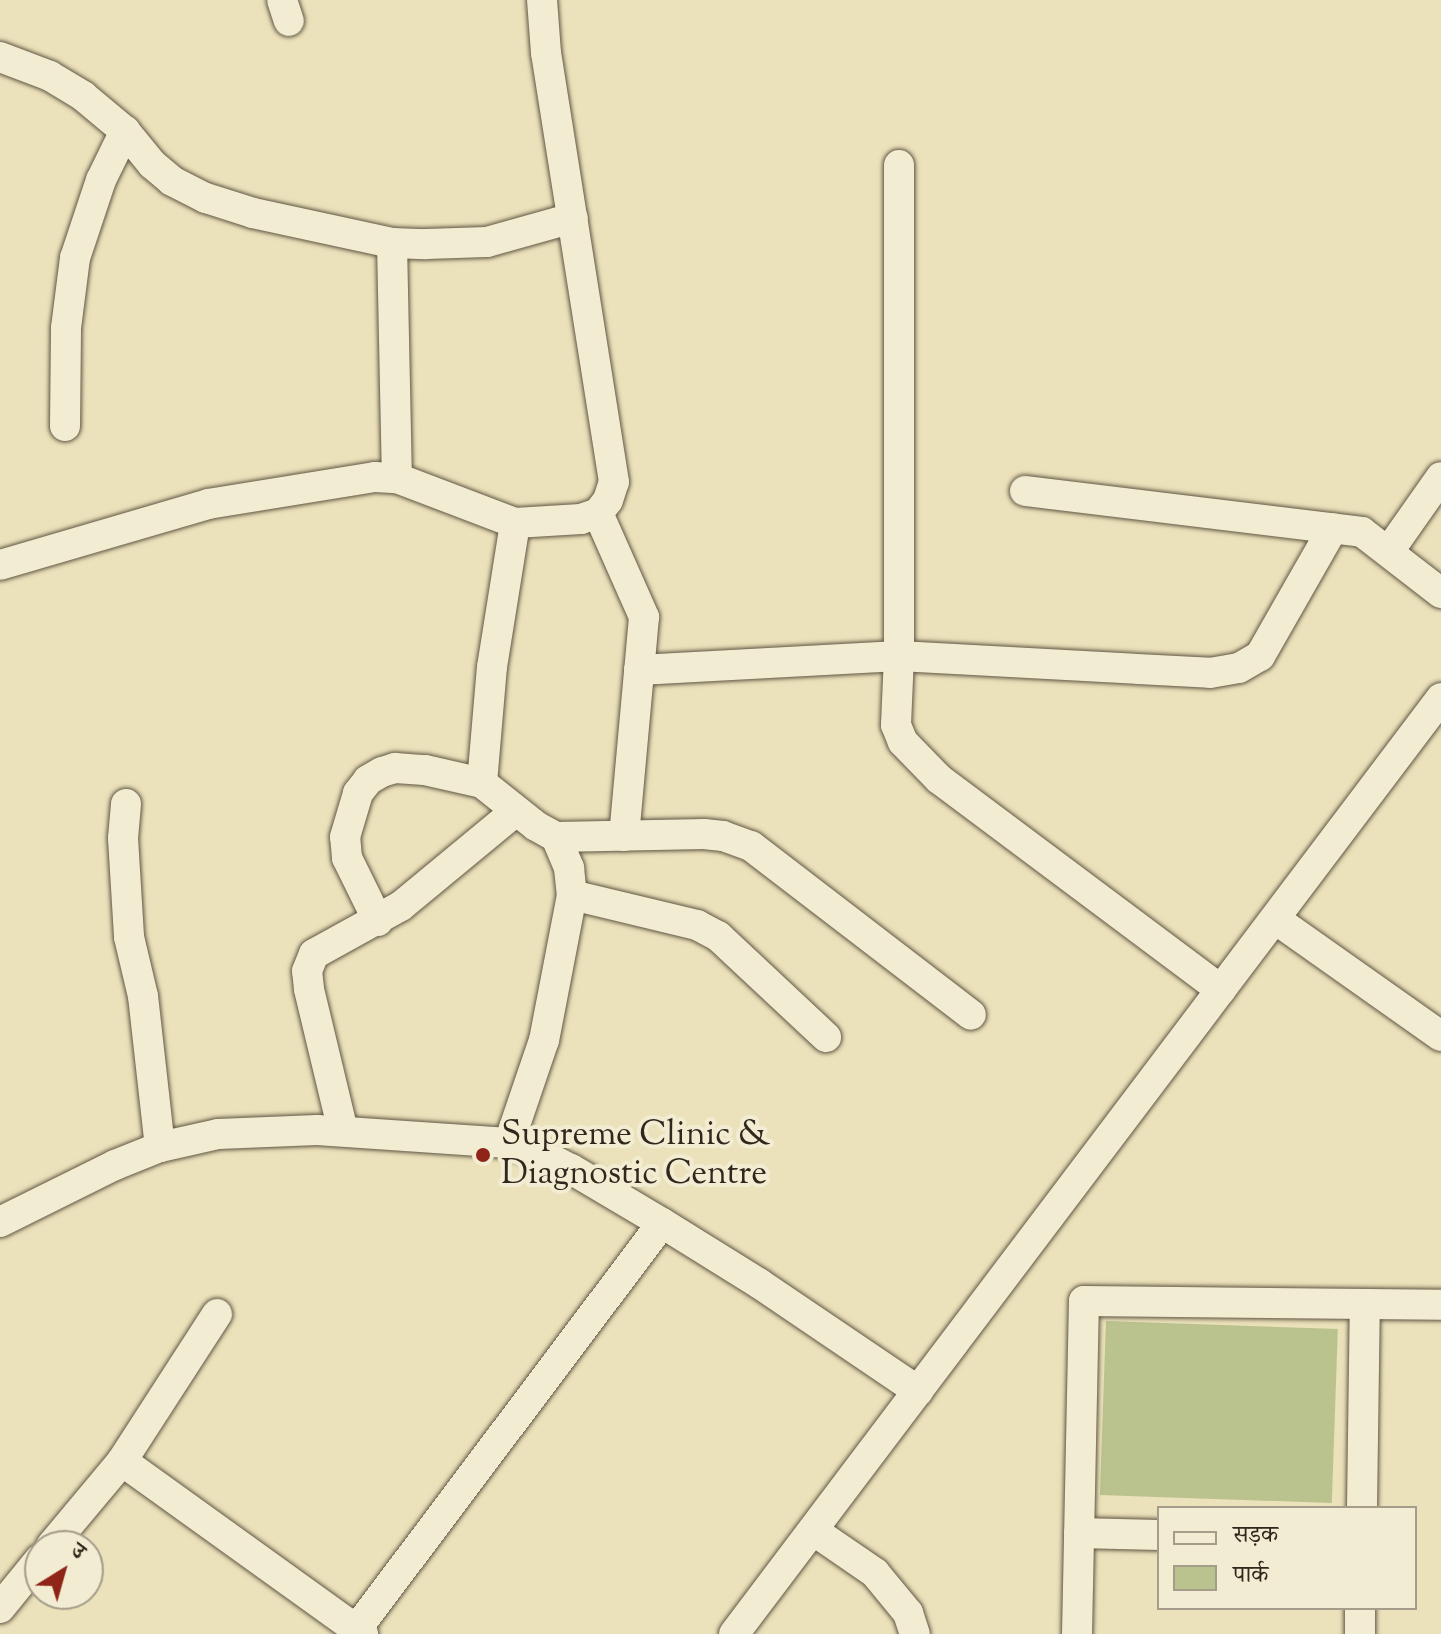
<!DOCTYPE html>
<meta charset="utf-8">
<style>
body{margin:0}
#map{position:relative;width:1441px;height:1634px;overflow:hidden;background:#ebe1ba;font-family:"Sorts Mill Goudy","Noto Serif Devanagari",serif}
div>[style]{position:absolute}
.green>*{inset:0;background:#bac28e;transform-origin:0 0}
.roads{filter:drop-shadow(0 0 2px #605644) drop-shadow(0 0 2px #605644)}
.minor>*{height:30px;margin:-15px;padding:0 15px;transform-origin:15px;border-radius:15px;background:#f2ecd2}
.dots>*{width:22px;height:22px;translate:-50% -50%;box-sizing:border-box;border:4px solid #f2ecd2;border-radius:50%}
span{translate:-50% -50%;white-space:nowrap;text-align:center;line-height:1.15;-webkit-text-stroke:8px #f2ecd2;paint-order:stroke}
.poi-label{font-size:34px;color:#32271d}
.left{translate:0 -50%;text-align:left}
.legend{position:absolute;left:1157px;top:1506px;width:260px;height:104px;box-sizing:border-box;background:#f2ecd2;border:2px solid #a59d8a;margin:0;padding:10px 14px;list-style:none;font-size:24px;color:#32271d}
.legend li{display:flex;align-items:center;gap:16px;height:40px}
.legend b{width:40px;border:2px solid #a59d8a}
.north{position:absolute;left:24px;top:1530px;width:80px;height:80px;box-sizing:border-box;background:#f2ecd2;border:2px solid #a59d8a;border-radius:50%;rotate:37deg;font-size:22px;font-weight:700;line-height:32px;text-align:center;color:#32271d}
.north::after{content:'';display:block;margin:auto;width:28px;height:36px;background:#8f2418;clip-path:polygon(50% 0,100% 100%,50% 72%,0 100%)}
</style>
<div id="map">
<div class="green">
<i style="left:1106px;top:1321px;width:232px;height:174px;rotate:2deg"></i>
</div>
<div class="roads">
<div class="minor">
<i style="left:282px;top:0;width:22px;rotate:72deg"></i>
<i style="left:0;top:57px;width:53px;rotate:20.8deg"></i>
<i style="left:50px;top:76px;width:39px;rotate:31deg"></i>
<i style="left:83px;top:96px;width:55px;rotate:39.8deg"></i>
<i style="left:125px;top:131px;width:43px;rotate:50.7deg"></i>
<i style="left:152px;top:164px;width:26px;rotate:40deg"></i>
<i style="left:172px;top:181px;width:38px;rotate:27deg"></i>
<i style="left:206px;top:198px;width:49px;rotate:17.7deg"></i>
<i style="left:253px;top:213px;width:142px;rotate:12.2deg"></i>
<i style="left:392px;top:243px;width:34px;rotate:2deg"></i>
<i style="left:426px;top:244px;width:61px;rotate:-1.9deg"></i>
<i style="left:487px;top:242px;width:89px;rotate:-15.6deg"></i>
<i style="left:899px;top:165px;width:491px;rotate:90deg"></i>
<i style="left:899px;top:656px;width:69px;rotate:92.5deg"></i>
<i style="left:896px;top:725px;width:18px;rotate:68deg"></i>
<i style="left:903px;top:742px;width:52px;rotate:45.8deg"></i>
<i style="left:939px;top:779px;width:352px;rotate:36.8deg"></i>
<i style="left:392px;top:243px;width:235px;rotate:88.8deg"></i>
<i style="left:397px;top:478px;width:126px;rotate:20.9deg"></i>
<i style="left:65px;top:426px;width:98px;rotate:-89.4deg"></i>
<i style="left:66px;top:328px;width:71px;rotate:-82.7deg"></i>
<i style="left:75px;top:258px;width:82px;rotate:-71.6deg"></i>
<i style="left:101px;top:180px;width:55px;rotate:-63.9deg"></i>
<i style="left:1025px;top:491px;width:339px;rotate:6.9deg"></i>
<i style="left:1362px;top:532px;width:100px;rotate:37.7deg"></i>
<i style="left:598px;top:513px;width:114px;rotate:66.1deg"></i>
<i style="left:644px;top:617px;width:220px;rotate:95.2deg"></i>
<i style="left:1389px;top:551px;width:90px;rotate:-54.9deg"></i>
<i style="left:0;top:565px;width:217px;rotate:-16.3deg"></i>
<i style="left:208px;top:504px;width:169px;rotate:-9.2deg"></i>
<i style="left:375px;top:477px;width:22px;rotate:3deg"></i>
<i style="left:639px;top:670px;width:260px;rotate:-3.1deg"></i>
<i style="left:899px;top:656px;width:311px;rotate:3.1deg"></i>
<i style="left:1210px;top:673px;width:29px;rotate:-10deg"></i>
<i style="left:1239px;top:668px;width:24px;rotate:-30deg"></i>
<i style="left:1260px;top:656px;width:147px;rotate:-60.3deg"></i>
<i style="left:482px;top:783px;width:116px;rotate:-85.1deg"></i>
<i style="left:492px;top:667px;width:146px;rotate:-80.9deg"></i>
<i style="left:515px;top:523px;width:66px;rotate:-3.5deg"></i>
<i style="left:581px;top:519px;width:18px;rotate:-19deg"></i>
<i style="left:598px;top:513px;width:16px;rotate:-52deg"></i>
<i style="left:608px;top:500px;width:19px;rotate:-72deg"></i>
<i style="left:614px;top:482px;width:434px;rotate:-99deg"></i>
<i style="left:546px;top:53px;width:53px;rotate:-94.3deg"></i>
<i style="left:126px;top:804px;width:34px;rotate:95deg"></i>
<i style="left:123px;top:838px;width:99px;rotate:86.5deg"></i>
<i style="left:129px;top:937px;width:61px;rotate:76.7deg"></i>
<i style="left:143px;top:996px;width:152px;rotate:83.6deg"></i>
<i style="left:556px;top:837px;width:148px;rotate:-1.2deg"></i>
<i style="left:704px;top:834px;width:19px;rotate:6deg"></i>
<i style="left:723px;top:836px;width:30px;rotate:20deg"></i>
<i style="left:751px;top:846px;width:277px;rotate:37.5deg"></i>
<i style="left:572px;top:895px;width:129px;rotate:13.5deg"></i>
<i style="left:697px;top:925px;width:24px;rotate:28deg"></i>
<i style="left:718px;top:936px;width:148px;rotate:43.1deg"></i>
<i style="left:1275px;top:919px;width:203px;rotate:35.2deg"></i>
<i style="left:378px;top:921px;width:70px;rotate:-116.2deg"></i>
<i style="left:347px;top:858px;width:21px;rotate:-95deg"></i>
<i style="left:345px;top:837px;width:46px;rotate:-73.5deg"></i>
<i style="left:358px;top:793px;width:16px;rotate:-52deg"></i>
<i style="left:368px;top:780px;width:16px;rotate:-30deg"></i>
<i style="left:382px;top:772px;width:14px;rotate:-17deg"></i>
<i style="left:395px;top:768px;width:30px;rotate:4deg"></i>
<i style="left:425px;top:770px;width:58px;rotate:12.8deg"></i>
<i style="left:482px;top:783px;width:69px;rotate:38.5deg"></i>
<i style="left:536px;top:826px;width:23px;rotate:29deg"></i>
<i style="left:556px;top:837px;width:34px;rotate:67deg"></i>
<i style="left:569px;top:868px;width:27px;rotate:84deg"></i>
<i style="left:572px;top:895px;width:148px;rotate:100.9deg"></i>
<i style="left:544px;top:1040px;width:109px;rotate:108.8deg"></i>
<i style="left:343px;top:1131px;width:146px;rotate:-103.5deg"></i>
<i style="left:309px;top:989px;width:18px;rotate:-96deg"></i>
<i style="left:307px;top:971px;width:18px;rotate:-68deg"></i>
<i style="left:314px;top:954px;width:99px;rotate:-28.9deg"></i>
<i style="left:401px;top:906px;width:149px;rotate:-39.6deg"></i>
<i style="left:0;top:1222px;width:128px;rotate:-26.4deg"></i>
<i style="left:115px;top:1165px;width:48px;rotate:-21.8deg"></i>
<i style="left:160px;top:1147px;width:59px;rotate:-12.6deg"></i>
<i style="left:218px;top:1134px;width:99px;rotate:-2.3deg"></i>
<i style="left:317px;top:1130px;width:192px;rotate:3.9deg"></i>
<i style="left:509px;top:1143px;width:34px;rotate:19deg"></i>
<i style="left:541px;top:1154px;width:34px;rotate:27deg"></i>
<i style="left:571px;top:1169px;width:106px;rotate:30.7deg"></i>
<i style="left:662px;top:1223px;width:115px;rotate:31.9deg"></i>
<i style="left:760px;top:1284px;width:191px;rotate:34.1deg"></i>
<i style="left:217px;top:1314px;width:175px;rotate:122.9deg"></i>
<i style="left:122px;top:1461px;width:297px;rotate:35.7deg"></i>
<i style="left:1362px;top:1508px;width:203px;rotate:-89.2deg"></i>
<i style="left:814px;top:1531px;width:74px;rotate:34.5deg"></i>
<i style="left:875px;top:1573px;width:52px;rotate:50.5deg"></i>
<i style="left:908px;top:1613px;width:22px;rotate:72deg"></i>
<i style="left:1079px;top:1533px;width:80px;rotate:1.4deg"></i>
<i style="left:51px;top:1546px;width:111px;rotate:-50.1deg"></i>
<i style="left:0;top:1608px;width:63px;rotate:-50.8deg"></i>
<i style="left:353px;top:1634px;width:514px;rotate:-53.06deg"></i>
<i style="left:734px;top:1634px;width:1173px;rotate:-52.93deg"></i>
<i style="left:1077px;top:1634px;width:333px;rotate:-88.8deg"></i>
<i style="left:1084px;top:1301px;width:357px;rotate:0.6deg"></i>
<i style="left:1360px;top:1634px;width:26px;rotate:-90deg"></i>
</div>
</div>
<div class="dots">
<i style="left:483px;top:1155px;background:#8f2418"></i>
</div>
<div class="poi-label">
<span class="left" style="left:501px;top:1155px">Supreme Clinic &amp;<br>Diagnostic Centre</span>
</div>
<ul class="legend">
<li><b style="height:10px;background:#f2ecd2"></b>सड़क</li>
<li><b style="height:22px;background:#bac28e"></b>पार्क</li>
</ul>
<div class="north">उ</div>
</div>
